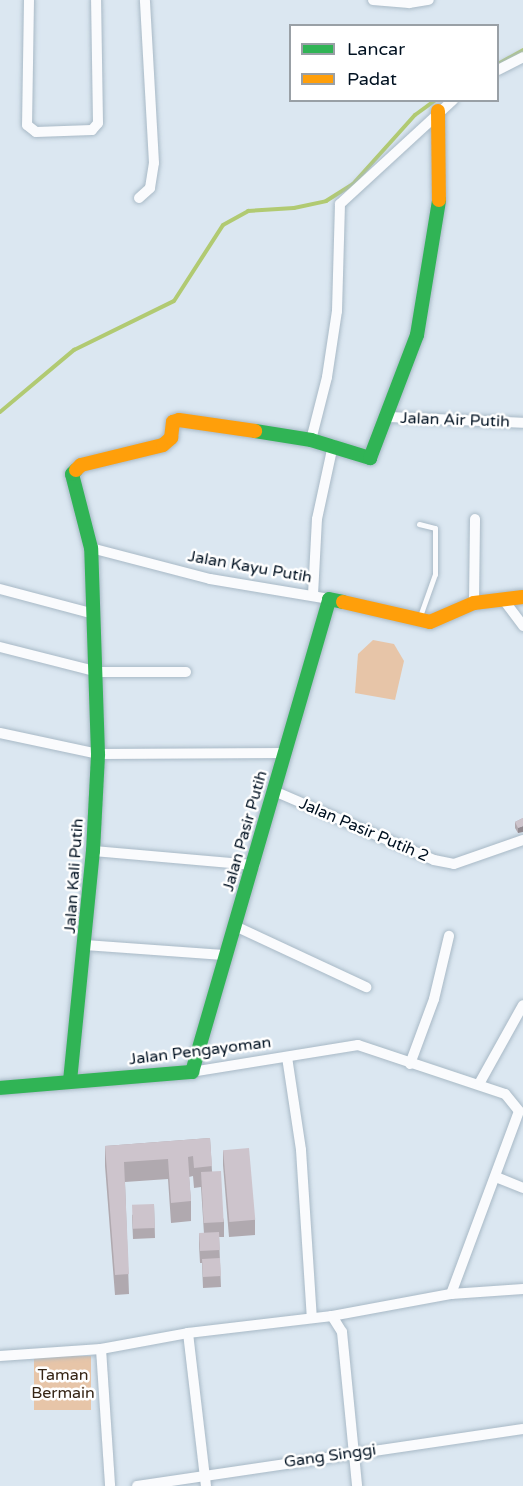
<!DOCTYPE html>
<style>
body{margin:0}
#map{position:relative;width:523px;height:1486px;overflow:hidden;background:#dbe7f1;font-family:"Varela Round",sans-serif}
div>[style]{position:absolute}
.green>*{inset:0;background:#e7c5a8;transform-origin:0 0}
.stream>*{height:4px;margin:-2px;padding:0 2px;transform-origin:2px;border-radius:2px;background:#b1ca72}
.roads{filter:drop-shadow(0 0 2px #a8b9c6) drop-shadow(0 0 2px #a8b9c6)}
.lane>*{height:5px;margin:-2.5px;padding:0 2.5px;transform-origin:2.5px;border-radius:2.5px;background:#fafbfd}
.street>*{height:10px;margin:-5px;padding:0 5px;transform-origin:5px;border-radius:5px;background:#fafbfd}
.fast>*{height:14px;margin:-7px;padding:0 7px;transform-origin:7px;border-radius:7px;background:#30b455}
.slow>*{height:14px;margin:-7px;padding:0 7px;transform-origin:7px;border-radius:7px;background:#ff9f0a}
.wall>*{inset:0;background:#b0a9af}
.shaded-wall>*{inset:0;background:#90898f}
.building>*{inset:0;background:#cdc4cc;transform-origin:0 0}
span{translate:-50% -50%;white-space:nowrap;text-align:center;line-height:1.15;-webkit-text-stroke:5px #fff;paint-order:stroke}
.street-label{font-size:16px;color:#001121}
.park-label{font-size:16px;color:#362515}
.legend{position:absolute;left:289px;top:24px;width:210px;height:78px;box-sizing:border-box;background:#fff;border:2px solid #99a0a6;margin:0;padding:8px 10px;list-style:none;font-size:18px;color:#001121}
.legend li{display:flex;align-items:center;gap:12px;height:30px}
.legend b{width:30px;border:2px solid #99a0a6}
</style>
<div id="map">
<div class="green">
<i style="clip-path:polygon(373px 640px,394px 644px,404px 661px,395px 700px,355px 693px,358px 654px)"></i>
<i style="left:91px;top:1356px;width:54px;height:57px;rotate:90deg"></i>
</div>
<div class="stream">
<i style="left:498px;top:64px;width:29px;rotate:-29deg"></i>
<i style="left:0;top:412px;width:97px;rotate:-40deg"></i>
<i style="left:74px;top:350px;width:111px;rotate:-26.1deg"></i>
<i style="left:174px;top:301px;width:90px;rotate:-57.2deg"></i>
<i style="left:223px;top:225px;width:29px;rotate:-29deg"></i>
<i style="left:248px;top:211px;width:46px;rotate:-3.7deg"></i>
<i style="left:294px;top:208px;width:33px;rotate:-12deg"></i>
<i style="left:326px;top:201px;width:32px;rotate:-32deg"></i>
<i style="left:353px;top:184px;width:93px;rotate:-48.1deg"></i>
<i style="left:415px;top:115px;width:26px;rotate:-36deg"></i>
</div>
<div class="roads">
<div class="lane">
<i style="left:419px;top:524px;width:16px;rotate:14deg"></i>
<i style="left:435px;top:528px;width:46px;rotate:90deg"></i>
<i style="left:435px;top:574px;width:48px;rotate:109.6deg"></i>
</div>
<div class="street">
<i style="left:29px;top:0;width:125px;rotate:90.9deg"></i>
<i style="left:27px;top:125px;width:11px;rotate:38deg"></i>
<i style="left:36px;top:132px;width:56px;rotate:-2deg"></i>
<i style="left:92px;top:130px;width:9px;rotate:-49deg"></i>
<i style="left:98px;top:123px;width:123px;rotate:-90.9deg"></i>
<i style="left:373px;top:0;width:36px;rotate:5deg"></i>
<i style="left:409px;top:3px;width:20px;rotate:-9deg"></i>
<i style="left:498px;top:70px;width:28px;rotate:-27deg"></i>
<i style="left:139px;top:198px;width:15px;rotate:-42deg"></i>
<i style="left:150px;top:188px;width:25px;rotate:-81deg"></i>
<i style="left:154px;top:163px;width:163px;rotate:-93.2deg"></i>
<i style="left:388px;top:417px;width:135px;rotate:2.5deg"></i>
<i style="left:311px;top:440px;width:65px;rotate:-75.7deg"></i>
<i style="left:327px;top:377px;width:67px;rotate:-81.4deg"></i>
<i style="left:337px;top:311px;width:107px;rotate:-88.4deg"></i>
<i style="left:340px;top:204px;width:154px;rotate:-42.6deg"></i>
<i style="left:91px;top:548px;width:123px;rotate:14.6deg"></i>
<i style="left:210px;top:579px;width:121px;rotate:9.5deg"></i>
<i style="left:0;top:589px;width:97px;rotate:14.9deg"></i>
<i style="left:313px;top:595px;width:76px;rotate:-87deg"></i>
<i style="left:317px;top:519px;width:76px;rotate:-77.8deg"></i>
<i style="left:503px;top:599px;width:34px;rotate:53deg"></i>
<i style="left:474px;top:603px;width:84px;rotate:-89.3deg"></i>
<i style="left:0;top:647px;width:101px;rotate:14.3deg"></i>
<i style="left:98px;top:672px;width:88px"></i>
<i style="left:0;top:733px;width:100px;rotate:12.1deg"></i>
<i style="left:98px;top:754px;width:187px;rotate:-0.3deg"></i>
<i style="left:274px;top:791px;width:174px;rotate:23.3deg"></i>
<i style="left:434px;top:860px;width:20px;rotate:11deg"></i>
<i style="left:454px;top:864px;width:73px;rotate:-19.2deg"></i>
<i style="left:93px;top:851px;width:162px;rotate:5deg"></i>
<i style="left:235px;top:926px;width:145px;rotate:25deg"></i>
<i style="left:85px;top:945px;width:139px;rotate:4.1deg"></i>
<i style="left:287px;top:1057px;width:94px;rotate:81.4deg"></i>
<i style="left:301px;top:1150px;width:168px;rotate:86.3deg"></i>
<i style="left:410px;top:1064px;width:69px;rotate:-69.7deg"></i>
<i style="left:434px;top:999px;width:65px;rotate:-76.6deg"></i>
<i style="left:479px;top:1084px;width:90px;rotate:-60.9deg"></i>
<i style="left:496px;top:1177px;width:29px;rotate:22deg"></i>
<i style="left:451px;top:1294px;width:72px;rotate:-4deg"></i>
<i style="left:332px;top:1316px;width:19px;rotate:58deg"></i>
<i style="left:342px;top:1332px;width:155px;rotate:84.4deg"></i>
<i style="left:188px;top:1333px;width:154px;rotate:83.3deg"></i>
<i style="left:101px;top:1349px;width:137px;rotate:86.2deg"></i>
<i style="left:0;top:1356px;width:101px;rotate:-4deg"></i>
<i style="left:101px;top:1349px;width:88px;rotate:-10.4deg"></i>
<i style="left:188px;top:1333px;width:145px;rotate:-6.7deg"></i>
<i style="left:332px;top:1316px;width:121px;rotate:-10.5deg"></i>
<i style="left:451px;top:1294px;width:195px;rotate:-69.6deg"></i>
<i style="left:519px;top:1111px;width:22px;rotate:-129deg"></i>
<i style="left:505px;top:1094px;width:155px;rotate:-161.6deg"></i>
<i style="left:358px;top:1045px;width:168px;rotate:170.8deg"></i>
<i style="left:137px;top:1486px;width:390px;rotate:-8.4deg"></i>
</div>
<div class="fast">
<i style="left:255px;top:431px;width:57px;rotate:9.1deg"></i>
<i style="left:311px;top:440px;width:62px;rotate:17deg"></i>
<i style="left:370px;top:458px;width:132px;rotate:-69.1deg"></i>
<i style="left:417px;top:335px;width:137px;rotate:-80.7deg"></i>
<i style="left:70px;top:1081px;width:231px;rotate:-84.3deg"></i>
<i style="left:93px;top:851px;width:97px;rotate:-87deg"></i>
<i style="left:98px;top:754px;width:206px;rotate:-91.9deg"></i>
<i style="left:91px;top:548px;width:76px;rotate:-104.4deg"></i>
<i style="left:72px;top:474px;width:6px;rotate:-45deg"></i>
<i style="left:0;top:1088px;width:193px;rotate:-4.8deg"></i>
<i style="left:192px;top:1072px;width:492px;rotate:-73.8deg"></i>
<i style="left:329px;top:599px;width:14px;rotate:12deg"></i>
</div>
<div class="slow">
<i style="left:438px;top:111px;width:89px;rotate:89.4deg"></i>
<i style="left:76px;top:470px;width:7px;rotate:-45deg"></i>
<i style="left:81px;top:465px;width:84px;rotate:-13.7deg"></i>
<i style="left:163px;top:445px;width:11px;rotate:-41deg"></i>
<i style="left:171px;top:438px;width:16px;rotate:-83deg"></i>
<i style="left:173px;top:422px;width:6px;rotate:-18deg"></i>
<i style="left:179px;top:420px;width:77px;rotate:8.2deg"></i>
<i style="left:343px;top:602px;width:89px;rotate:12.9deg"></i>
<i style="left:430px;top:622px;width:48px;rotate:-23.4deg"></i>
<i style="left:474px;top:603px;width:49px;rotate:-7deg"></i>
</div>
</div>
<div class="wall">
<i style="clip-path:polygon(523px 818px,518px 833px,515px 828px,515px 822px)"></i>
<i style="clip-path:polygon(210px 1138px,212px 1171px,224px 1222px,224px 1237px,219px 1237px,221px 1287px,203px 1288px,202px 1263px,200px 1263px,199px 1245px,199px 1234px,204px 1234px,201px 1187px,194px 1188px,193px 1176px,189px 1177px,191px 1201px,191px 1221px,171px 1223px,168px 1179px,125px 1182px,129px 1294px,115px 1295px,105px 1166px,105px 1146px)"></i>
<i style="clip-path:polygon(223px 1150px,255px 1220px,255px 1235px,229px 1237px,223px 1165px)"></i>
<i style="clip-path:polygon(154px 1204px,155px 1238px,133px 1239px,132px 1215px)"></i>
</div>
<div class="shaded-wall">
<i style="clip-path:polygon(523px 826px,523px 832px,518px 833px,518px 828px)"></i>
</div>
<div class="building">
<i style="clip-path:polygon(523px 818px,523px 826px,518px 828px,515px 822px)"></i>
<i style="clip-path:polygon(210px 1138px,212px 1166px,194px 1168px,193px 1156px,188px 1157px,191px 1201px,171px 1203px,168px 1159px,124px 1162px,129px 1274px,115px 1275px,105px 1146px)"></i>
<i style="left:249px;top:1148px;width:72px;height:26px;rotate:85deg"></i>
<i style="left:221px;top:1171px;width:51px;height:20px;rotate:87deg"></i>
<i style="left:154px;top:1204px;width:24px;height:22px;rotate:88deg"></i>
<i style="left:219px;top:1232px;width:18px;height:20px;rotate:87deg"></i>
<i style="left:220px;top:1258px;width:18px;height:18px;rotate:87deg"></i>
</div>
<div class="street-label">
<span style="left:455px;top:420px;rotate:2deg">Jalan Air Putih</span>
<span style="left:250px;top:567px;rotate:10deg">Jalan Kayu Putih</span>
<span style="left:364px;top:830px;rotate:23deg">Jalan Pasir Putih 2</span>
<span style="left:245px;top:831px;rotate:-74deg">Jalan Pasir Putih</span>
<span style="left:74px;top:876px;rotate:-86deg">Jalan Kali Putih</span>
<span style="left:200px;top:1051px;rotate:-7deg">Jalan Pengayoman</span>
<span style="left:330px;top:1456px;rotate:-8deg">Gang Singgi</span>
</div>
<div class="park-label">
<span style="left:63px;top:1384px">Taman<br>Bermain</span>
</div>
<ul class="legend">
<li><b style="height:8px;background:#30b455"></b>Lancar</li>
<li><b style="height:8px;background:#ff9f0a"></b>Padat</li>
</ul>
</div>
